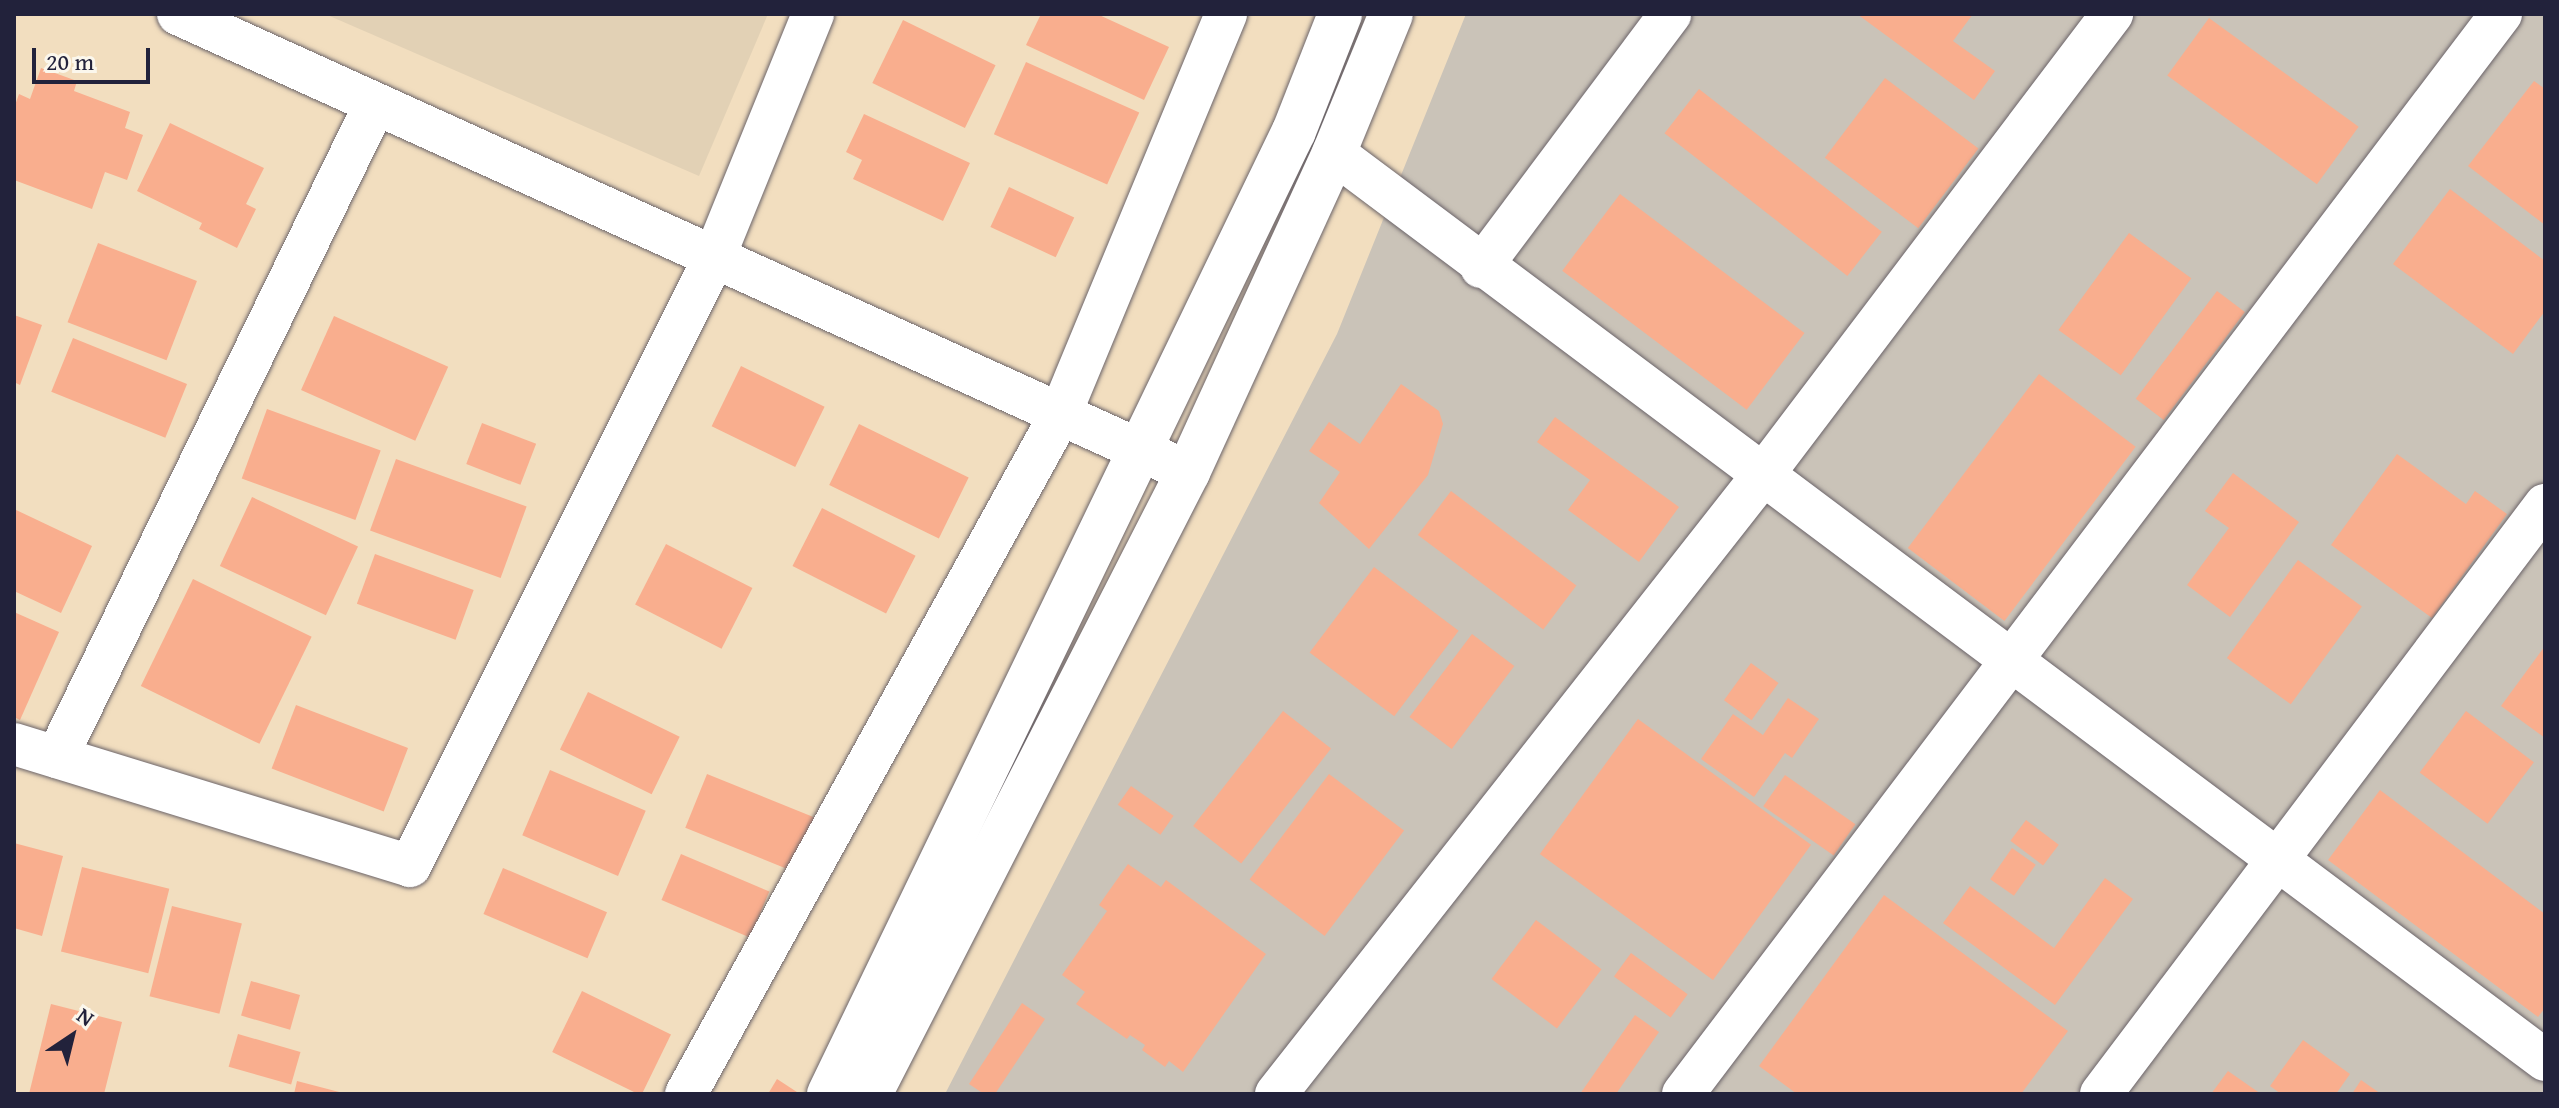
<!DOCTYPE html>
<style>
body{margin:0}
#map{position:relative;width:2559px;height:1108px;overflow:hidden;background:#f2debf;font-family:"Gentium Book Plus",serif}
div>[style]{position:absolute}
.built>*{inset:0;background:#e2d1b5}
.industrial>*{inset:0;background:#cac3b8}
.building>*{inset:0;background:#f9ae8e;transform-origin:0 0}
.roads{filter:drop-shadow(0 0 2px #6b6469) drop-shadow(0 0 2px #6b6469)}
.minor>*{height:42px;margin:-21px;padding:0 21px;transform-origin:21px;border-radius:21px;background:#fff}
.tertiary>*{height:44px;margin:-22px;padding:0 22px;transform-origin:22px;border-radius:22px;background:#fff}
span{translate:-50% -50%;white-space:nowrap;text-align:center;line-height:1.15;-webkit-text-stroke:6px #fbf7ec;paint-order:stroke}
.frame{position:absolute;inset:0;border:16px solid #22223b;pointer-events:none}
.north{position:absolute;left:32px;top:996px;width:80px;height:80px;-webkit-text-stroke:6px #fbf7ec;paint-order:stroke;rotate:35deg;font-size:22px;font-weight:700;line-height:32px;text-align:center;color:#22223b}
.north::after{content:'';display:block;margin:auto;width:28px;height:36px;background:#22223b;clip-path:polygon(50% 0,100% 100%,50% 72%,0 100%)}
.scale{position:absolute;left:32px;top:48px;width:118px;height:36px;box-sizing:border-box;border:4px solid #22223b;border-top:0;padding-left:10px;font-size:24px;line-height:28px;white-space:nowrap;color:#22223b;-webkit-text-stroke:6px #fbf7ec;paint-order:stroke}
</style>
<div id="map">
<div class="built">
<i style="clip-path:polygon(325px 14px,768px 14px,699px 176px)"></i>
</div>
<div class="industrial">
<i style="clip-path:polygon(1466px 14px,2545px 14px,2545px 1094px,945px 1094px,1337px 334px)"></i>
</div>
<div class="building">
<i style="clip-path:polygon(1041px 14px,1097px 14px,1169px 47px,1144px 100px,1026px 45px)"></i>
<i style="clip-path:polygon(1857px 14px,1973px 14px,1953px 41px,1995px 71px,1974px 100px)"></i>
<i style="left:2209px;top:18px;width:185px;height:71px;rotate:36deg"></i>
<i style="left:903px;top:20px;width:103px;height:70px;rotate:26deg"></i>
<i style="left:1026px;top:62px;width:124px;height:79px;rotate:24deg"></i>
<i style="clip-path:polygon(41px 68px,77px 81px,74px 91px,130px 112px,125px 128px,143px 135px,127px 180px,105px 172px,92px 209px,14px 180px,14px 108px,19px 94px,30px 99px)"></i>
<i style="left:1885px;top:78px;width:117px;height:100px;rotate:37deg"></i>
<i style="clip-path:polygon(2534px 81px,2545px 89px,2545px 225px,2468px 166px)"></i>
<i style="left:1699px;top:89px;width:232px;height:56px;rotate:38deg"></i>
<i style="clip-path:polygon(864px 114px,970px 163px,943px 221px,853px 179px,862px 160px,846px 152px)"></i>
<i style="clip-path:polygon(170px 123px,264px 168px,246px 204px,256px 209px,237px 248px,199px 229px,202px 223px,137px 191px)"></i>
<i style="left:1009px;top:187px;width:72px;height:44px;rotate:25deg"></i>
<i style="clip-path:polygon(2450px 189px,2545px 261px,2545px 311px,2513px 354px,2393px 264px)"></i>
<i style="left:1620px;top:194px;width:231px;height:96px;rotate:37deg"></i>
<i style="left:2129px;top:233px;width:77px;height:120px;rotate:36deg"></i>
<i style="left:98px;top:243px;width:106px;height:85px;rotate:21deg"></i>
<i style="left:2217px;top:291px;width:35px;height:135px;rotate:37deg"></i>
<i style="clip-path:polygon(14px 315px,42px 325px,20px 385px,14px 382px)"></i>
<i style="left:334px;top:316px;width:125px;height:81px;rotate:24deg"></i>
<i style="left:73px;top:338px;width:123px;height:58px;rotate:22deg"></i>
<i style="left:741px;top:366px;width:93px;height:67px;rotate:26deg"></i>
<i style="left:2039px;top:374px;width:121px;height:218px;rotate:37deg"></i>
<i style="clip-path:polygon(1401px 384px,1439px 411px,1443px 424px,1428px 475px,1369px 549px,1319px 503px,1340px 472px,1309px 451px,1329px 422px,1360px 444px)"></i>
<i style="left:267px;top:409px;width:121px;height:74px;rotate:20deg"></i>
<i style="clip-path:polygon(1555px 417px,1679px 507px,1639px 562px,1568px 510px,1590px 480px,1537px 442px)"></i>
<i style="left:482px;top:423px;width:58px;height:44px;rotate:21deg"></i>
<i style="left:859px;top:424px;width:122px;height:68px;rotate:26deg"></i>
<i style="clip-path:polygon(2397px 454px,2466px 504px,2475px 491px,2507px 514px,2432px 618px,2331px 545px)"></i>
<i style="left:396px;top:459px;width:139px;height:76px;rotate:20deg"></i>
<i style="clip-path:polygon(2233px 473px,2299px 522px,2230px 617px,2187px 585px,2229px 528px,2205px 511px)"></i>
<i style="left:1451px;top:491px;width:157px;height:55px;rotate:37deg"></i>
<i style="left:252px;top:497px;width:117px;height:76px;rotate:25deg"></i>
<i style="left:822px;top:508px;width:105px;height:65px;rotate:27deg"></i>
<i style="clip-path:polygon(14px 509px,92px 546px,61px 613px,14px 591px)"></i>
<i style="left:666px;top:544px;width:97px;height:68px;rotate:27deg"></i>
<i style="left:375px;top:554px;width:105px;height:53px;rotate:20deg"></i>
<i style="left:2298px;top:560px;width:79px;height:121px;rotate:36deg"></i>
<i style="left:1374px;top:567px;width:106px;height:107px;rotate:37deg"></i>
<i style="left:193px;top:579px;width:132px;height:119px;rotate:26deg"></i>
<i style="clip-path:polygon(14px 612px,59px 632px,20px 720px,14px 717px)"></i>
<i style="left:1472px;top:634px;width:53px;height:104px;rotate:37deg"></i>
<i style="clip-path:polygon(2545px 646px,2545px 738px,2501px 706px)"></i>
<i style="left:1751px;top:663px;width:34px;height:46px;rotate:36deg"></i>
<i style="left:588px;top:692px;width:102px;height:64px;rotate:26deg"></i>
<i style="clip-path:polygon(1788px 698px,1819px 719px,1792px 758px,1785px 753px,1754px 797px,1701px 759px,1733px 714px,1763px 735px)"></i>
<i style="left:296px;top:705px;width:120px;height:68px;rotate:21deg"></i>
<i style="left:1283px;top:711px;width:61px;height:146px;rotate:38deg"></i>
<i style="left:2466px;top:711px;width:85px;height:77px;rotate:37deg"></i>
<i style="left:1638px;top:719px;width:214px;height:167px;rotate:36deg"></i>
<i style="left:550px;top:770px;width:104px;height:71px;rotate:23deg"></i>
<i style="left:707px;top:774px;width:116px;height:58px;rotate:22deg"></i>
<i style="left:1329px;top:774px;width:94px;height:132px;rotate:37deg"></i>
<i style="left:1785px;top:775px;width:86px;height:38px;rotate:35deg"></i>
<i style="left:1131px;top:786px;width:52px;height:23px;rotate:35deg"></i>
<i style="clip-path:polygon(2380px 790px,2545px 914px,2545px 1008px,2538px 1017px,2328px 860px)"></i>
<i style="left:2026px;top:820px;width:41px;height:26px;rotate:37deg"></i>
<i style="clip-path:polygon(14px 843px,63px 856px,42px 936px,14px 928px)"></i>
<i style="left:2012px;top:848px;width:29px;height:38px;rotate:35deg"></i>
<i style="left:681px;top:854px;width:96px;height:50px;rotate:23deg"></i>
<i style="clip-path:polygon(1128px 864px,1161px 887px,1166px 880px,1266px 954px,1183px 1072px,1169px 1061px,1165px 1067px,1142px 1050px,1145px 1045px,1130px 1035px,1127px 1039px,1076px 1004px,1085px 992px,1062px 975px,1107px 911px,1099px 905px)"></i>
<i style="left:82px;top:867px;width:90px;height:87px;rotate:14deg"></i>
<i style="left:503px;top:868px;width:113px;height:50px;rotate:23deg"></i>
<i style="clip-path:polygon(2105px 878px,2133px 899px,2055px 1005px,1943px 923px,1970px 886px,2054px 948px)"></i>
<i style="clip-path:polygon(1884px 895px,2068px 1031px,2021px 1094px,1797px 1094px,1759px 1066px)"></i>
<i style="left:172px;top:906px;width:72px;height:93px;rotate:14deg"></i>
<i style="left:1536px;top:920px;width:82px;height:74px;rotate:37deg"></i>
<i style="left:1631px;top:953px;width:70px;height:29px;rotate:36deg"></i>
<i style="left:251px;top:981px;width:51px;height:36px;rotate:16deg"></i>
<i style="left:582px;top:991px;width:99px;height:68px;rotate:26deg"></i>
<i style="clip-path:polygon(1022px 1003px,1045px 1019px,995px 1094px,984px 1094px,969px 1084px)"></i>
<i style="clip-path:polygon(51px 1004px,122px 1022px,104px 1094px,29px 1094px)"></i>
<i style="clip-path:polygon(1635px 1015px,1659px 1032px,1616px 1094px,1580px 1094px)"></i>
<i style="left:238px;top:1034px;width:65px;height:34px;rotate:16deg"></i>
<i style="clip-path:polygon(2303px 1040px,2350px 1074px,2336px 1094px,2281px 1094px,2270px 1086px)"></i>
<i style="clip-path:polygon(2228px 1071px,2261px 1094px,2211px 1094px)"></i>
<i style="clip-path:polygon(777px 1079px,800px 1094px,768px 1094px)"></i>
<i style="clip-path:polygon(2361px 1080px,2381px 1094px,2352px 1094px)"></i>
<i style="clip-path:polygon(297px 1081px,343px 1093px,343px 1094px,294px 1094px)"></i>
</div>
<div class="roads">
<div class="minor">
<i style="left:178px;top:14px;width:1109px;rotate:24.39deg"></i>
<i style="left:1334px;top:153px;width:1513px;rotate:36.83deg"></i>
<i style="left:1481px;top:267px;width:316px;rotate:-53.2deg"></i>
<i style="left:14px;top:744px;width:414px;rotate:17.1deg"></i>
<i style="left:410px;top:866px;width:680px;rotate:-63.43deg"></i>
<i style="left:714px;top:258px;width:263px;rotate:-67.9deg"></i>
<i style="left:57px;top:757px;width:726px;rotate:-64.03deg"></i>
<i style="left:686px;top:1094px;width:775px;rotate:-61.15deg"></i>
<i style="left:1060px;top:415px;width:434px;rotate:-67.5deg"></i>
<i style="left:1276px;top:1094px;width:786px;rotate:-51.82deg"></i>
<i style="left:1762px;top:476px;width:580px;rotate:-52.85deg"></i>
<i style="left:1683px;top:1094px;width:1355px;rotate:-52.86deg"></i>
<i style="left:2101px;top:1094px;width:738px;rotate:-52.99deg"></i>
</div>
<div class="tertiary">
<i style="left:829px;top:1094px;width:1069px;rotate:-64.23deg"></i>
<i style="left:1294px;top:131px;width:126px;rotate:-68.5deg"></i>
<i style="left:870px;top:1094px;width:699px;rotate:-62.92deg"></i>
<i style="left:1188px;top:472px;width:351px;rotate:-65.4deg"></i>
<i style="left:1334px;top:153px;width:150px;rotate:-67.7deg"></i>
</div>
</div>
<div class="frame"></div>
<div class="north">N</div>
<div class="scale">20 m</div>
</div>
